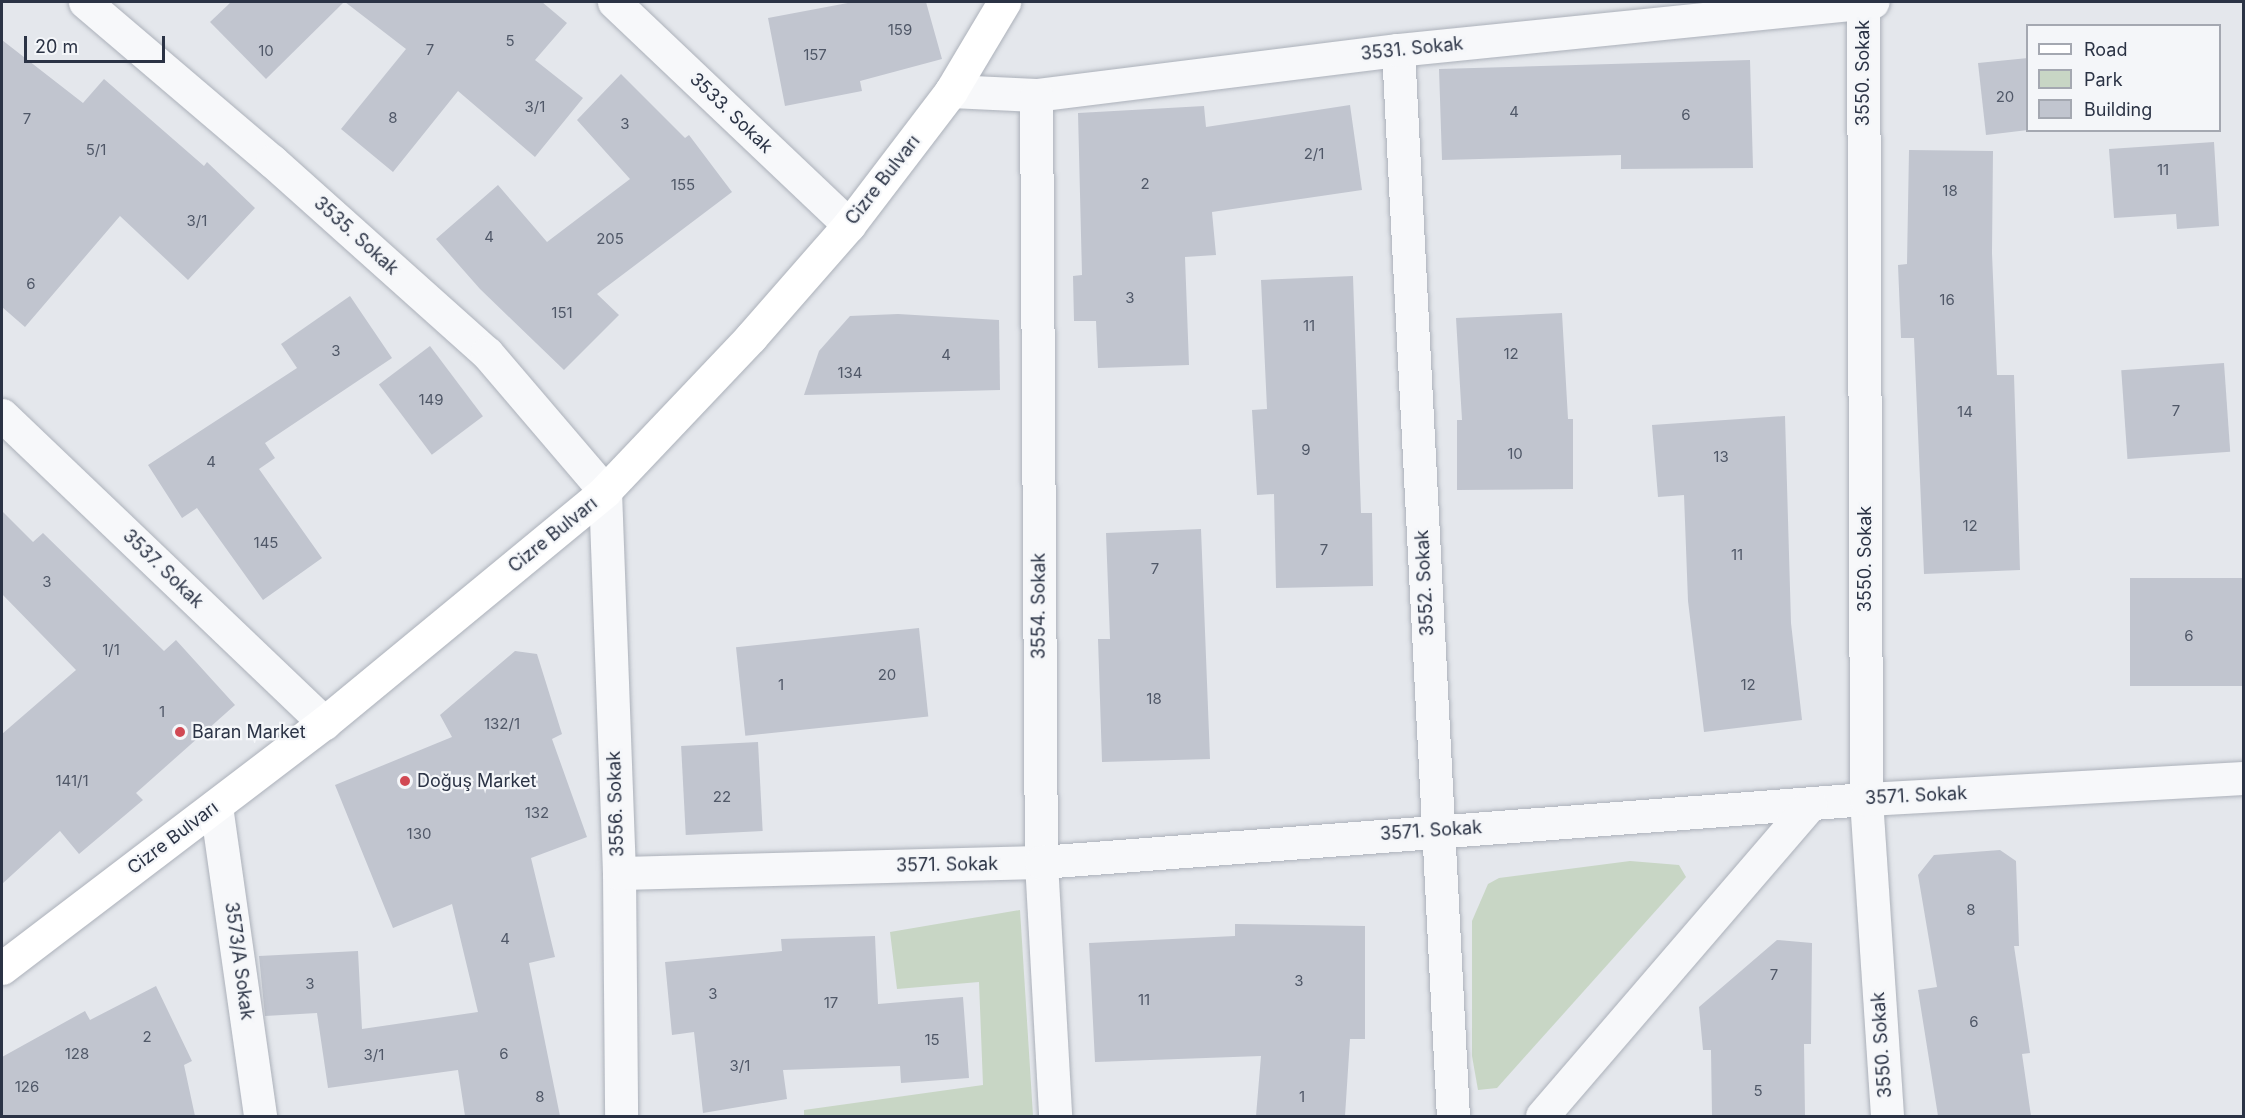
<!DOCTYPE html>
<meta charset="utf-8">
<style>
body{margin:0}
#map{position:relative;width:2245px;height:1118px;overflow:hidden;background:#e4e7ec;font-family:Inter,sans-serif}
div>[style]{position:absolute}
.green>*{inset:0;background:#c8d6c5}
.building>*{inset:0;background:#c1c5cf;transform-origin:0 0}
.roads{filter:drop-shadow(0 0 2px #acb1ba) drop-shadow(0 0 2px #acb1ba)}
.minor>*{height:33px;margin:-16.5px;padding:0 16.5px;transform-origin:16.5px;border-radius:16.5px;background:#f7f8fa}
.secondary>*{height:33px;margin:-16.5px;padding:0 16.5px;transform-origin:16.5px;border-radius:16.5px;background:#fff}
.dots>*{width:16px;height:16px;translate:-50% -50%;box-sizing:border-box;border:3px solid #f4f6f9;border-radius:50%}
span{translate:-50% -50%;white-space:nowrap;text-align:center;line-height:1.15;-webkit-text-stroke:4.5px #f4f6f9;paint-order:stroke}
.number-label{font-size:15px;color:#505868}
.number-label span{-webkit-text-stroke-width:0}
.street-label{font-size:18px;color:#2b3345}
.poi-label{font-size:18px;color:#2b3345}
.left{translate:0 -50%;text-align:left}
.frame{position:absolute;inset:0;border:3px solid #2b3345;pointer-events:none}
.legend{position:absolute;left:2026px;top:24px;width:195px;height:108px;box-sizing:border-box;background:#f4f6f9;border:2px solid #a4a8b1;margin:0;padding:8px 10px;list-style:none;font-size:18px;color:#2b3345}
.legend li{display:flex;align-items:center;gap:12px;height:30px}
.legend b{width:30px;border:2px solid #a4a8b1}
.scale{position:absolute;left:24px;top:36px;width:141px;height:27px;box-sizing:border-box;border:3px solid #2b3345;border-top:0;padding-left:8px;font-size:18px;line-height:21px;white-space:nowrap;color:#2b3345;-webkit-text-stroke:4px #f4f6f9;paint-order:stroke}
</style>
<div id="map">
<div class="green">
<i style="clip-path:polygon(1630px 861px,1679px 865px,1686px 877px,1497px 1088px,1478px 1090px,1472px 1056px,1472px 921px,1488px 884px,1499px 878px)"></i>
<i style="clip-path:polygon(1020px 910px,1033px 1116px,804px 1116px,804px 1110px,983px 1085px,979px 982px,897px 989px,890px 932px)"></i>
</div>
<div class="building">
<i style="clip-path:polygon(231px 2px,344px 2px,266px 79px,210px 22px)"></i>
<i style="clip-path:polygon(345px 2px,542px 2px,567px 23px,535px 60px,583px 98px,535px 157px,458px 91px,393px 172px,341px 129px,406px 49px)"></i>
<i style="clip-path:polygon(853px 2px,926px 2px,942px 59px,860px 81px,862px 91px,785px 106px,768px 18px)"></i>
<i style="clip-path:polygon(2px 40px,83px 103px,104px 79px,204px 166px,207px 162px,255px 208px,188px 280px,120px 216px,25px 327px,2px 307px)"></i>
<i style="clip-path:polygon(2028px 58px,2028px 130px,1986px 135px,1978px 63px)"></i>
<i style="clip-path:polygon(1750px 60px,1753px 168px,1621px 169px,1621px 155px,1442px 160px,1439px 69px)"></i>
<i style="clip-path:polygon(621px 74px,685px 138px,689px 135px,732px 192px,597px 294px,619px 315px,564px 370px,480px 289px,436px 239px,498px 185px,547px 242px,630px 179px,577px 120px)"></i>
<i style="clip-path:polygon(1350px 105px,1362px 190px,1212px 212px,1216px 255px,1185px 257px,1189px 365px,1098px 368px,1096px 321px,1074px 321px,1073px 276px,1082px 275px,1078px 113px,1204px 106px,1206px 127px)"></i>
<i style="clip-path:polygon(2214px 142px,2219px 226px,2177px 229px,2176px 214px,2114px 218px,2109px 149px)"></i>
<i style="clip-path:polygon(1909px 150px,1993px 151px,1992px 253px,1997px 375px,2014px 375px,2020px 570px,1924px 574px,1914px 338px,1901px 338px,1898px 265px,1907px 264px)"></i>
<i style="clip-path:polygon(1353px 276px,1361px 513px,1372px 513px,1373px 586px,1276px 588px,1274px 494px,1257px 495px,1252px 410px,1267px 409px,1261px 280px)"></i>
<i style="clip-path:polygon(350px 296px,392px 358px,265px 443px,275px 458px,259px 469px,322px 558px,263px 600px,197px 508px,182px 518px,148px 465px,297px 368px,281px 344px)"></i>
<i style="clip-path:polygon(1562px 313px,1568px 419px,1573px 419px,1573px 489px,1457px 490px,1457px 420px,1462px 420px,1456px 318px)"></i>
<i style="clip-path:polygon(898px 314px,999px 320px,1000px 390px,804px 395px,819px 351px,850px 316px)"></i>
<i style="left:430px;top:346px;width:88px;height:64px;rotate:53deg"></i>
<i style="left:2224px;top:363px;width:89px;height:103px;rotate:86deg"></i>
<i style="clip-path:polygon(1785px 416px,1791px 623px,1802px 720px,1704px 732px,1688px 601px,1684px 495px,1658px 497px,1652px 425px)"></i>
<i style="clip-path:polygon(2px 511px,33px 542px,43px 533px,164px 651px,176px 640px,235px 705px,136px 793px,143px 800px,79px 854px,60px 831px,2px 884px,2px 734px,76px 670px,2px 594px)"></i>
<i style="clip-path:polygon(1201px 529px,1210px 759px,1102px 762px,1098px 639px,1110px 639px,1106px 533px)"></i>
<i style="left:2244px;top:578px;width:108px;height:114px;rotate:90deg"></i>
<i style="left:919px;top:628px;width:89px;height:184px;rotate:84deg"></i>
<i style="clip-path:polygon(515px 651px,537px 654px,562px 734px,552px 739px,587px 837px,531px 858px,555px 957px,529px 963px,560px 1116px,465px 1116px,458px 1070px,328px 1088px,317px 1013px,265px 1016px,259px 956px,358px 951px,362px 1029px,478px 1012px,452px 904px,393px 928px,335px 785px,452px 737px,440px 715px)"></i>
<i style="left:758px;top:742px;width:89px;height:77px;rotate:87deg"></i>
<i style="clip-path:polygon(2000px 850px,2016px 861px,2019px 946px,2014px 946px,2030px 1053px,2022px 1054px,2031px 1116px,1938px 1116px,1918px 990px,1937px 987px,1918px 875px,1934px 855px)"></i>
<i style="clip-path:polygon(1235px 924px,1365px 926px,1365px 1039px,1350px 1039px,1345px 1116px,1256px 1116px,1261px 1056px,1095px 1062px,1089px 943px,1235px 936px)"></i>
<i style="clip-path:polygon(875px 936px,878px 1004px,963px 997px,969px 1078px,901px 1083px,900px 1066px,783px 1070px,787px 1099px,703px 1113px,694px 1032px,672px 1035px,665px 962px,782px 951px,781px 939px)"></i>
<i style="clip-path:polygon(1777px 940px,1812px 943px,1811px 1044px,1804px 1044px,1805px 1116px,1712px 1116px,1711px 1050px,1703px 1050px,1699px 1007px)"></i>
<i style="clip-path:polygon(156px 986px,192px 1061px,184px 1065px,195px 1116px,2px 1116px,2px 1057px,85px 1011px,90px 1020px)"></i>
</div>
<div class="roads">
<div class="minor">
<i style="left:85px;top:2px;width:245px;rotate:40.4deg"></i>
<i style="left:272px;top:161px;width:288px;rotate:41.8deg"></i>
<i style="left:487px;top:353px;width:182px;rotate:49.5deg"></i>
<i style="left:605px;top:491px;width:382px;rotate:87.9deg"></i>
<i style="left:619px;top:873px;width:243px;rotate:89.5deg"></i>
<i style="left:614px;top:2px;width:324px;rotate:43.5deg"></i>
<i style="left:1863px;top:2px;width:797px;rotate:89.78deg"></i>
<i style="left:1866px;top:799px;width:318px;rotate:86.2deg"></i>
<i style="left:1398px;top:50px;width:1067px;rotate:87.05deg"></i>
<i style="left:951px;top:91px;width:85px;rotate:2.7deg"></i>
<i style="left:1036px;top:95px;width:365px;rotate:-7.1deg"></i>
<i style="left:1398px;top:50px;width:477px;rotate:-5.8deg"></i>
<i style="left:1036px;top:95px;width:767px;rotate:89.63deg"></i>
<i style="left:1041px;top:862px;width:254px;rotate:86.8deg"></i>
<i style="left:2px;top:415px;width:446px;rotate:43.7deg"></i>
<i style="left:216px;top:806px;width:313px;rotate:81.9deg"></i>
<i style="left:619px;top:873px;width:422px;rotate:-1.5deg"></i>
<i style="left:1041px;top:862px;width:827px;rotate:-4.37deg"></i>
<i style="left:1866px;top:799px;width:379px;rotate:-3.2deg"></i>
<i style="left:1542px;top:1116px;width:411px;rotate:-49.3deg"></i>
</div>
<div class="secondary">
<i style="left:2px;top:968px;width:405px;rotate:-37.3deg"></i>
<i style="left:324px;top:723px;width:364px;rotate:-39.5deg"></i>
<i style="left:605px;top:491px;width:212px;rotate:-46.5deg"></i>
<i style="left:751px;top:337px;width:149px;rotate:-48.8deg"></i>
<i style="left:849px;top:225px;width:168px;rotate:-52.7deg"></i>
<i style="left:951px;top:91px;width:104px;rotate:-59.2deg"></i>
</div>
</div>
<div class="dots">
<i style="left:180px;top:732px;background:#d14954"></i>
<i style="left:405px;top:781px;background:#d14954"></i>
</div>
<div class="number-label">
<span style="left:900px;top:30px">159</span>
<span style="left:510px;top:41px">5</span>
<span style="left:430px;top:50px">7</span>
<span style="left:266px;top:51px">10</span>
<span style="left:815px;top:55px">157</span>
<span style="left:2005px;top:97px">20</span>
<span style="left:535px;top:107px">3/1</span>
<span style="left:1514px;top:112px">4</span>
<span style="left:1686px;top:115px">6</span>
<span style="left:393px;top:118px">8</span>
<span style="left:27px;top:119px">7</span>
<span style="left:625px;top:124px">3</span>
<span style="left:96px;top:150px">5/1</span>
<span style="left:1314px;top:154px">2/1</span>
<span style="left:2163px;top:170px">11</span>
<span style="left:1145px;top:184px">2</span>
<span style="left:683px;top:185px">155</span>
<span style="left:1950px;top:191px">18</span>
<span style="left:197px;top:221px">3/1</span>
<span style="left:489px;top:237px">4</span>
<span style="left:610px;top:239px">205</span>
<span style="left:31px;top:284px">6</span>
<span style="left:1130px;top:298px">3</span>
<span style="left:1947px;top:300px">16</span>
<span style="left:562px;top:313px">151</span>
<span style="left:1309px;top:326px">11</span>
<span style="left:336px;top:351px">3</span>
<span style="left:1511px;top:354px">12</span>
<span style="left:946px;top:355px">4</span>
<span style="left:850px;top:373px">134</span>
<span style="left:431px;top:400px">149</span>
<span style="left:2176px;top:411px">7</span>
<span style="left:1965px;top:412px">14</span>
<span style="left:1306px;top:450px">9</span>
<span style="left:1515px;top:454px">10</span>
<span style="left:1721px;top:457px">13</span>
<span style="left:211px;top:462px">4</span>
<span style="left:1970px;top:526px">12</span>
<span style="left:266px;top:543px">145</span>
<span style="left:1324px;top:550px">7</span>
<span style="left:1737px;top:555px">11</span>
<span style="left:1155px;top:569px">7</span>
<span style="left:47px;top:582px">3</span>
<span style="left:2189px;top:636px">6</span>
<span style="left:111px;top:650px">1/1</span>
<span style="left:887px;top:675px">20</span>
<span style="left:781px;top:685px">1</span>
<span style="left:1748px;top:685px">12</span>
<span style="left:1154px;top:699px">18</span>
<span style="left:162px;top:712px">1</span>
<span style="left:502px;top:724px">132/1</span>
<span style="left:72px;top:781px">141/1</span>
<span style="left:722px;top:797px">22</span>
<span style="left:537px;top:813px">132</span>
<span style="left:419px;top:834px">130</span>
<span style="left:1971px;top:910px">8</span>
<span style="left:505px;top:939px">4</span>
<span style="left:1774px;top:975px">7</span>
<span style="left:1299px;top:981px">3</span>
<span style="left:310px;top:984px">3</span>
<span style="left:713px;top:994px">3</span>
<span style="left:1144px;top:1000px">11</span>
<span style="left:831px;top:1003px">17</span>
<span style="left:1974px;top:1022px">6</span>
<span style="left:147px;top:1037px">2</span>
<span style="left:932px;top:1040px">15</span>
<span style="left:77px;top:1054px">128</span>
<span style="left:504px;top:1054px">6</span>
<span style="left:374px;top:1055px">3/1</span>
<span style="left:740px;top:1066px">3/1</span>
<span style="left:27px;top:1087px">126</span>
<span style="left:1758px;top:1091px">5</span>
<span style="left:540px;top:1097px">8</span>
<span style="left:1302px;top:1097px">1</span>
</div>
<div class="street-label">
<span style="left:1412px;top:49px;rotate:-6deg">3531. Sokak</span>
<span style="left:1863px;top:73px;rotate:-90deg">3550. Sokak</span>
<span style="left:731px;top:113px;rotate:44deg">3533. Sokak</span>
<span style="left:883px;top:180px;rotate:-52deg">Cizre Bulvarı</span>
<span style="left:356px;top:236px;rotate:42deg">3535. Sokak</span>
<span style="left:553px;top:535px;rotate:-39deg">Cizre Bulvarı</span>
<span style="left:1865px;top:559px;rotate:-90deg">3550. Sokak</span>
<span style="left:163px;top:569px;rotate:44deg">3537. Sokak</span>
<span style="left:1425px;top:583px;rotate:-93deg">3552. Sokak</span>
<span style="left:1039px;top:606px;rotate:-90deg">3554. Sokak</span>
<span style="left:1916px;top:796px;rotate:-3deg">3571. Sokak</span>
<span style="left:616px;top:804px;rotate:-92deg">3556. Sokak</span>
<span style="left:1431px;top:831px;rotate:-4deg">3571. Sokak</span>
<span style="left:173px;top:838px;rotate:-37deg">Cizre Bulvarı</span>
<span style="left:947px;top:865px;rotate:-1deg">3571. Sokak</span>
<span style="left:239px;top:961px;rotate:82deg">3573/A Sokak</span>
<span style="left:1882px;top:1045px;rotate:-94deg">3550. Sokak</span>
</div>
<div class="poi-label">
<span class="left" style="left:192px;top:732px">Baran Market</span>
<span class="left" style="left:417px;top:781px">Doğuş Market</span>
</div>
<div class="frame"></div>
<ul class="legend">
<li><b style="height:8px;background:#fff"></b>Road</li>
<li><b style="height:16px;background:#c8d6c5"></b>Park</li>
<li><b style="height:16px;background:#c1c5cf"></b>Building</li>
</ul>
<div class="scale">20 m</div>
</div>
